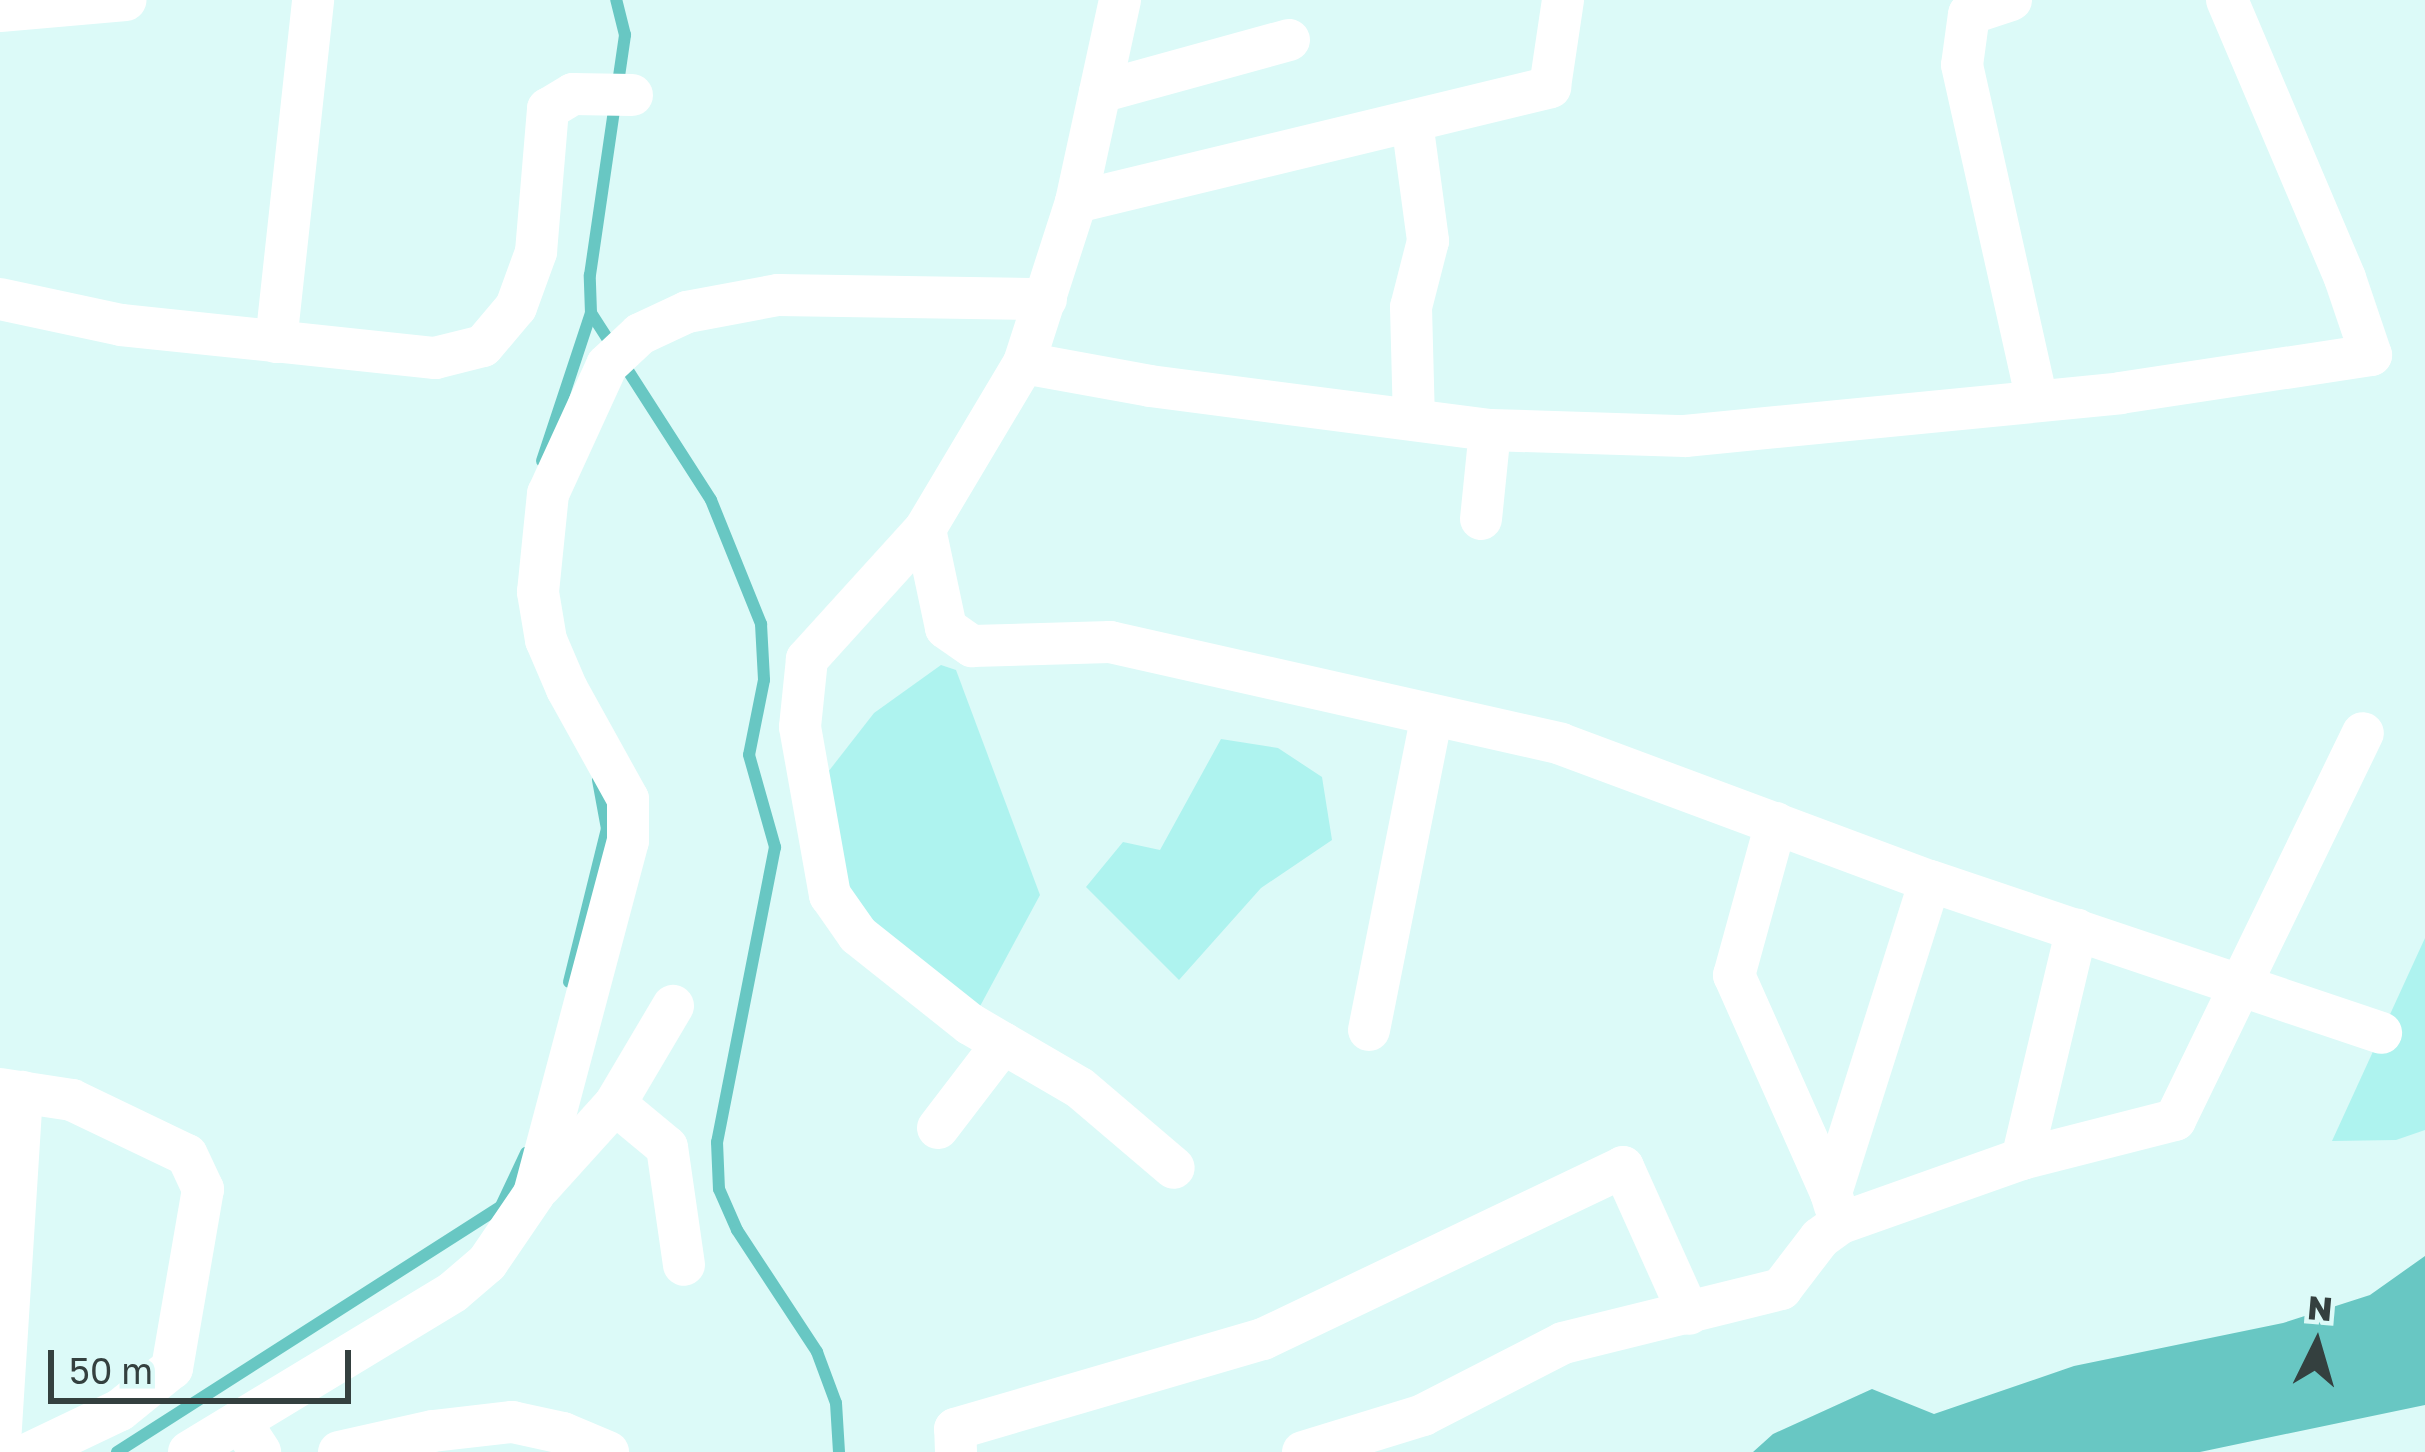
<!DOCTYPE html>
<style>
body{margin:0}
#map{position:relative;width:2425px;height:1452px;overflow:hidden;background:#dcfaf8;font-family:"Golos Text",sans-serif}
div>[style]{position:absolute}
.green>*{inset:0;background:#aef3ef}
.water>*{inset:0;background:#68c7c3}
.stream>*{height:12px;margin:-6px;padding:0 6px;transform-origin:6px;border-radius:6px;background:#68c7c3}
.minor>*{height:42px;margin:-21px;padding:0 21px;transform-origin:21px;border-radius:21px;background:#fff}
span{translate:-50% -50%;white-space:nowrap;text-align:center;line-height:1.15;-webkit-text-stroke:10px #dcfaf8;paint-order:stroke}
.north{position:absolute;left:2257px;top:1284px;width:120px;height:120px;-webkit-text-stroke:9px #dcfaf8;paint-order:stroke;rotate:5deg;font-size:33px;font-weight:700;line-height:48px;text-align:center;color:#34403f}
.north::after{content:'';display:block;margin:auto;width:42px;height:54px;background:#34403f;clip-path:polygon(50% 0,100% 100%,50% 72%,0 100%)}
.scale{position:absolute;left:48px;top:1350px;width:303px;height:54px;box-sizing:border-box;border:6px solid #34403f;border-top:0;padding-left:15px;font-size:36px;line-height:42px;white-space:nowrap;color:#34403f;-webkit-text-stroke:9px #dcfaf8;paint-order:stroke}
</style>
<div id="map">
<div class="green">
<i style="clip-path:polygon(941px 665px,956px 670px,1040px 895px,978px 1010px,868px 917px,839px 871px,821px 781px,874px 713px)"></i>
<i style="clip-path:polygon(1221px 739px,1278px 748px,1322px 777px,1332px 840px,1261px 888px,1179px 980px,1086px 887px,1123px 842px,1160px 850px)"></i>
<i style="clip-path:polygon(2425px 938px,2425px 1130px,2396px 1140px,2332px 1141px)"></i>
</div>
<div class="water">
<i style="clip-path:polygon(2425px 1256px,2425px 1405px,2200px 1452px,1753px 1452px,1773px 1434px,1872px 1389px,1934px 1414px,2074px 1366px,2283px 1323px,2370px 1295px)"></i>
</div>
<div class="stream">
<i style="left:591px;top:313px;width:222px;rotate:57.3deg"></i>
<i style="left:711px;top:500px;width:134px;rotate:68deg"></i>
<i style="left:761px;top:624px;width:56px;rotate:86.9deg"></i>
<i style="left:764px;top:680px;width:76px;rotate:101.3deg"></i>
<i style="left:749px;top:755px;width:96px;rotate:74.2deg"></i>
<i style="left:775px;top:847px;width:301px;rotate:101.1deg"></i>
<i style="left:717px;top:1142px;width:47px;rotate:87.6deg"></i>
<i style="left:719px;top:1189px;width:45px;rotate:66.3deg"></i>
<i style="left:737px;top:1230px;width:146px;rotate:56.7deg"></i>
<i style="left:817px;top:1352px;width:54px;rotate:69.6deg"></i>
<i style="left:836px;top:1403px;width:49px;rotate:86.5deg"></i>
<i style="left:542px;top:461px;width:156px;rotate:-71.7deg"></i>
<i style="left:591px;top:313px;width:38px;rotate:-92deg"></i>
<i style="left:590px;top:275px;width:243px;rotate:-81.7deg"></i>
<i style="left:625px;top:35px;width:36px;rotate:-104deg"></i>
<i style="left:569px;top:982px;width:158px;rotate:-76.1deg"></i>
<i style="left:607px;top:829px;width:50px;rotate:-100.4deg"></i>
<i style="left:117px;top:1452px;width:456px;rotate:-32.6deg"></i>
<i style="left:501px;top:1206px;width:59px;rotate:-64.7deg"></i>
</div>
<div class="minor">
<i style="left:1120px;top:0;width:207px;rotate:102.3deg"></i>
<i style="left:1076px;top:202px;width:169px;rotate:107.9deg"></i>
<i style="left:1024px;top:363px;width:193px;rotate:120.8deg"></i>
<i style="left:925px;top:529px;width:101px;rotate:78deg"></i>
<i style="left:946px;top:628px;width:32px;rotate:35deg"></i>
<i style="left:972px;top:646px;width:138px;rotate:-1.7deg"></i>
<i style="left:1110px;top:642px;width:462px;rotate:12.7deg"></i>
<i style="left:1561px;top:744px;width:394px;rotate:20.4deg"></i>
<i style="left:1930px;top:881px;width:476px;rotate:18.6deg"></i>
<i style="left:2011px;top:0;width:44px;rotate:161.6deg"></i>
<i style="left:1969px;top:14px;width:51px;rotate:97.8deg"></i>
<i style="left:1962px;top:65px;width:343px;rotate:77.4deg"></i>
<i style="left:0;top:11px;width:126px;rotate:-5deg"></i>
<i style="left:1100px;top:92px;width:196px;rotate:-15.4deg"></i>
<i style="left:1412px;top:122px;width:120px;rotate:82.3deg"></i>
<i style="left:1428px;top:241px;width:68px;rotate:104.4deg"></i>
<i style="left:1411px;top:307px;width:113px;rotate:88.5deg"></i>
<i style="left:1076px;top:202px;width:488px;rotate:-13.6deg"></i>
<i style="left:1550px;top:87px;width:88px;rotate:-81.5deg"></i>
<i style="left:0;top:299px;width:124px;rotate:12.1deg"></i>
<i style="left:121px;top:325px;width:316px;rotate:6deg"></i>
<i style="left:435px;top:358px;width:49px;rotate:-14deg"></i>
<i style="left:483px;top:346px;width:51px;rotate:-49.8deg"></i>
<i style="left:516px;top:307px;width:59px;rotate:-70deg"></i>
<i style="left:536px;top:252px;width:144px;rotate:-85.2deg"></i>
<i style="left:548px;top:109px;width:29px;rotate:-31deg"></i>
<i style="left:573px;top:94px;width:59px;rotate:1deg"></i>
<i style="left:276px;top:342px;width:344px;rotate:-83.8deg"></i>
<i style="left:1024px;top:363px;width:128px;rotate:10.3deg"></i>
<i style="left:1150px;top:386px;width:343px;rotate:7.4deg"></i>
<i style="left:1490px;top:430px;width:195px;rotate:1.8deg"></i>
<i style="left:1685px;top:436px;width:437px;rotate:-5.6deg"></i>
<i style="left:2120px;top:393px;width:254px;rotate:-8.6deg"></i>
<i style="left:2371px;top:355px;width:81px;rotate:-108.7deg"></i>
<i style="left:2345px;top:278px;width:302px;rotate:-113deg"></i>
<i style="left:1481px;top:519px;width:89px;rotate:-84.2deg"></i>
<i style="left:925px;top:529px;width:176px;rotate:132.2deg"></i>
<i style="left:807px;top:659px;width:68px;rotate:95.9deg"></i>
<i style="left:800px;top:727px;width:171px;rotate:79.9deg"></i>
<i style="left:830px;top:895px;width:49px;rotate:55deg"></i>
<i style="left:858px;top:935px;width:143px;rotate:38.5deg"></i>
<i style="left:970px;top:1024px;width:127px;rotate:30.2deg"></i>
<i style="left:1080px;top:1088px;width:123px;rotate:40.4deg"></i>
<i style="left:1776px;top:823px;width:158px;rotate:105.4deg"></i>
<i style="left:1734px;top:975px;width:239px;rotate:66deg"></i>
<i style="left:1369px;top:1030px;width:321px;rotate:-78.7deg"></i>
<i style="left:0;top:1089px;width:73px;rotate:8.7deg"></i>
<i style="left:72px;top:1100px;width:127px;rotate:25.6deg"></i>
<i style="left:187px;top:1155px;width:38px;rotate:65deg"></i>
<i style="left:203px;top:1189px;width:182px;rotate:99.8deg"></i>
<i style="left:172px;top:1368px;width:67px;rotate:141.1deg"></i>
<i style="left:120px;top:1410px;width:98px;rotate:154.5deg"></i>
<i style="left:615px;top:1104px;width:114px;rotate:-59.4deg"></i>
<i style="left:938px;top:1128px;width:107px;rotate:-52.6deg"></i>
<i style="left:2022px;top:1159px;width:236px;rotate:-76.6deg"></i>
<i style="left:540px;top:1187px;width:112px;rotate:-47.9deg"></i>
<i style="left:615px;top:1104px;width:67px;rotate:39.6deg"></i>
<i style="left:667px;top:1147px;width:119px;rotate:81.8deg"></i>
<i style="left:1835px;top:1206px;width:14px;rotate:-107deg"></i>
<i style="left:1831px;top:1193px;width:327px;rotate:-72.4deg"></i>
<i style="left:240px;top:1421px;width:37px;rotate:57deg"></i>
<i style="left:0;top:1443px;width:352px;rotate:-86.4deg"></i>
<i style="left:189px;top:1452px;width:309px;rotate:-31.2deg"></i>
<i style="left:453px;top:1292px;width:45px;rotate:-40.5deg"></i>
<i style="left:487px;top:1263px;width:83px;rotate:-55.7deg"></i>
<i style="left:534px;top:1194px;width:365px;rotate:-75.1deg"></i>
<i style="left:628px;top:841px;width:42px;rotate:-90deg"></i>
<i style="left:628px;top:799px;width:126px;rotate:-119deg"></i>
<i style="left:567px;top:689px;width:53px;rotate:-113.2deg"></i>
<i style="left:546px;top:640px;width:49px;rotate:-99.5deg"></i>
<i style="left:538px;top:592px;width:99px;rotate:-84.2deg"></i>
<i style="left:548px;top:494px;width:142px;rotate:-65.4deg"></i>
<i style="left:607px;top:365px;width:45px;rotate:-43.2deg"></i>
<i style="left:640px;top:334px;width:52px;rotate:-25.1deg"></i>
<i style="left:687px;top:312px;width:93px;rotate:-10.6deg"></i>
<i style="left:778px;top:295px;width:268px;rotate:0.9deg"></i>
<i style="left:339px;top:1452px;width:96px;rotate:-12.6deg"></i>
<i style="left:433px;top:1431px;width:80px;rotate:-6.5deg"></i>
<i style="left:512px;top:1422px;width:52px;rotate:12.2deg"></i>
<i style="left:563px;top:1433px;width:49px;rotate:22.9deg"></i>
<i style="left:956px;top:1452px;width:23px;rotate:-92deg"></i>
<i style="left:955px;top:1429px;width:321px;rotate:-16.3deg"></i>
<i style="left:1263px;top:1339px;width:399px;rotate:-25.5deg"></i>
<i style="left:1623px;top:1167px;width:161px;rotate:65.8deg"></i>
<i style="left:1303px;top:1452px;width:126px;rotate:-17.1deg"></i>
<i style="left:1423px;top:1415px;width:157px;rotate:-27.2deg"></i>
<i style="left:1563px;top:1343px;width:225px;rotate:-13.9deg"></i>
<i style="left:1781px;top:1289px;width:64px;rotate:-52.6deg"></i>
<i style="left:1820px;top:1238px;width:26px;rotate:-36deg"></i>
<i style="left:1841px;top:1223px;width:192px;rotate:-19.5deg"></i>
<i style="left:2022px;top:1159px;width:158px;rotate:-14.3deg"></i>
<i style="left:2175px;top:1120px;width:430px;rotate:-64.1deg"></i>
</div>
<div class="north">N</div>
<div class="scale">50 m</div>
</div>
